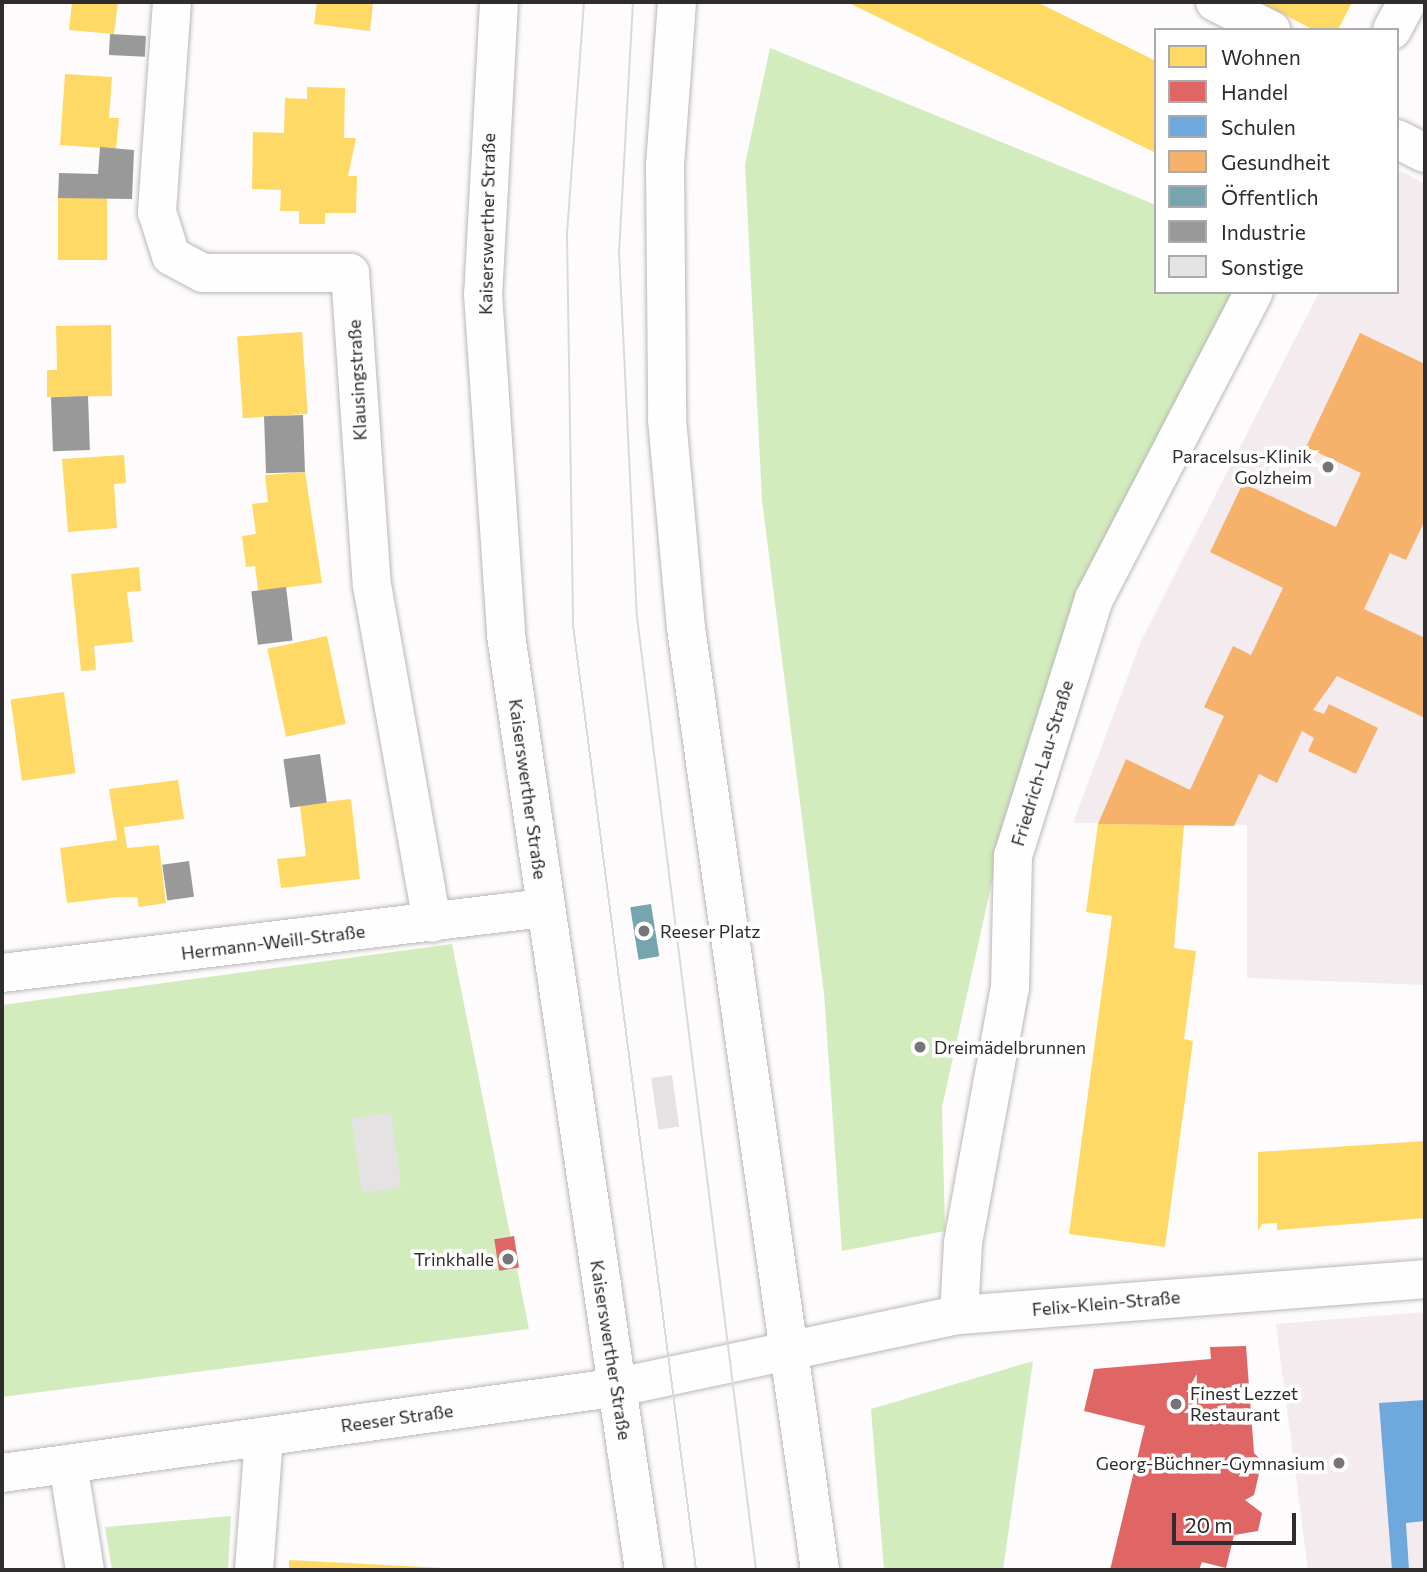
<!DOCTYPE html>
<meta charset="utf-8">
<style>
body{margin:0}
#map{position:relative;width:1427px;height:1572px;overflow:hidden;background:#fefbfc;font-family:Commissioner,sans-serif}
div>[style]{position:absolute}
.built>*{inset:0;background:#f4ebee}
.green>*{inset:0;background:#d3ecbd}
.homes>*{inset:0;background:#ffd966;transform-origin:0 0}
.shops>*{inset:0;background:#e06666;transform-origin:0 0}
.schools>*{inset:0;background:#6fa8dc}
.health>*{inset:0;background:#f6b26b}
.public>*{inset:0;background:#76a5af;transform-origin:0 0}
.industry>*{inset:0;background:#999;transform-origin:0 0}
.building>*{inset:0;background:#e4e2e3;transform-origin:0 0}
.roads{filter:drop-shadow(0 0 2px #bab7b8) drop-shadow(0 0 2px #bab7b8)}
.minor>*{height:38px;margin:-19px;padding:0 19px;transform-origin:19px;border-radius:19px;background:#fffeff}
.tram>*{height:2px;margin:-1px;padding:0 1px;transform-origin:1px;border-radius:1px;background:#dbdada}
.dots>*{width:19px;height:19px;translate:-50% -50%;box-sizing:border-box;border:4px solid #fff;border-radius:50%}
span{translate:-50% -50%;white-space:nowrap;text-align:center;line-height:1.15;-webkit-text-stroke:7px #fff;paint-order:stroke}
.street-label{font-size:18px;color:#2e2c2d}
.poi-label{font-size:18px;color:#2e2c2d}
.right{translate:-100% -50%;text-align:right}
.left{translate:0 -50%;text-align:left}
.frame{position:absolute;inset:0;border:4px solid #2e2c2d;pointer-events:none}
.legend{position:absolute;left:1154px;top:28px;width:245px;height:266px;box-sizing:border-box;background:#fff;border:2px solid #ababab;margin:0;padding:9px 12px;list-style:none;font-size:21px;color:#2e2c2d}
.legend li{display:flex;align-items:center;gap:14px;height:35px}
.legend b{width:35px;border:2px solid #ababab}
.scale{position:absolute;left:1172px;top:1513px;width:124px;height:32px;box-sizing:border-box;border:4px solid #2e2c2d;border-top:0;padding-left:9px;font-size:21px;line-height:24px;white-space:nowrap;color:#2e2c2d;-webkit-text-stroke:5px #fff;paint-order:stroke}
</style>
<div id="map">
<div class="built">
<i style="clip-path:polygon(1397px 169px,1425px 184px,1425px 985px,1247px 978px,1247px 825px,1073px 823px,1141px 641px,1319px 292px,1397px 292px)"></i>
<i style="clip-path:polygon(1425px 1312px,1425px 1570px,1308px 1570px,1276px 1324px)"></i>
</div>
<div class="green">
<i style="clip-path:polygon(770px 48px,1156px 205px,1156px 292px,1239px 292px,998px 855px,942px 1107px,945px 1231px,842px 1251px,824px 993px,762px 500px,745px 164px)"></i>
<i style="clip-path:polygon(452px 944px,529px 1329px,2px 1397px,2px 1005px)"></i>
<i style="clip-path:polygon(1033px 1361px,1003px 1570px,884px 1570px,871px 1409px)"></i>
<i style="clip-path:polygon(231px 1516px,228px 1570px,112px 1570px,105px 1527px)"></i>
</div>
<div class="homes">
<i style="clip-path:polygon(72px 2px,118px 2px,114px 34px,69px 30px)"></i>
<i style="clip-path:polygon(317px 2px,373px 2px,370px 31px,314px 24px)"></i>
<i style="clip-path:polygon(847px 2px,1039px 3px,1156px 61px,1156px 153px)"></i>
<i style="clip-path:polygon(1259px 2px,1352px 2px,1338px 30px,1314px 30px)"></i>
<i style="clip-path:polygon(65px 74px,112px 77px,109px 118px,119px 118px,116px 149px,60px 145px)"></i>
<i style="clip-path:polygon(307px 87px,345px 88px,344px 138px,356px 138px,348px 176px,357px 176px,356px 213px,325px 213px,325px 224px,299px 224px,299px 211px,280px 211px,281px 190px,252px 189px,253px 132px,284px 133px,285px 98px,307px 99px)"></i>
<i style="left:58px;top:198px;width:49px;height:62px"></i>
<i style="clip-path:polygon(111px 325px,112px 396px,47px 397px,47px 370px,57px 370px,56px 326px)"></i>
<i style="left:302px;top:332px;width:82px;height:65px;rotate:86deg"></i>
<i style="clip-path:polygon(124px 455px,126px 483px,114px 484px,117px 528px,68px 532px,62px 459px)"></i>
<i style="clip-path:polygon(305px 472px,322px 583px,258px 591px,255px 566px,246px 567px,242px 536px,256px 534px,252px 504px,268px 502px,265px 475px)"></i>
<i style="clip-path:polygon(139px 567px,141px 591px,127px 592px,133px 642px,94px 646px,96px 670px,81px 671px,71px 574px)"></i>
<i style="left:327px;top:636px;width:90px;height:61px;rotate:78deg"></i>
<i style="left:64px;top:692px;width:82px;height:54px;rotate:82deg"></i>
<i style="clip-path:polygon(178px 780px,184px 819px,124px 827px,127px 848px,159px 845px,166px 903px,139px 907px,137px 897px,119px 897px,67px 903px,60px 848px,117px 840px,109px 789px)"></i>
<i style="clip-path:polygon(351px 799px,360px 879px,281px 888px,277px 859px,306px 856px,300px 805px)"></i>
<i style="clip-path:polygon(1098px 824px,1184px 825px,1174px 948px,1196px 951px,1184px 1039px,1193px 1041px,1165px 1247px,1069px 1234px,1112px 916px,1086px 912px)"></i>
<i style="clip-path:polygon(1425px 1141px,1425px 1218px,1277px 1230px,1277px 1223px,1262px 1224px,1258px 1231px,1258px 1152px)"></i>
<i style="clip-path:polygon(289px 1560px,445px 1568px,445px 1570px,289px 1570px)"></i>
</div>
<div class="shops">
<i style="left:514px;top:1236px;width:32px;height:20px;rotate:81deg"></i>
<i style="clip-path:polygon(1246px 1346px,1254px 1453px,1262px 1461px,1254px 1495px,1245px 1500px,1262px 1513px,1258px 1531px,1234px 1535px,1226px 1568px,1202px 1562px,1199px 1570px,1110px 1570px,1145px 1426px,1084px 1411px,1094px 1369px,1211px 1359px,1210px 1347px)"></i>
</div>
<div class="schools">
<i style="clip-path:polygon(1425px 1400px,1425px 1521px,1406px 1523px,1409px 1570px,1392px 1570px,1379px 1403px)"></i>
</div>
<div class="health">
<i style="clip-path:polygon(1360px 333px,1425px 364px,1425px 520px,1406px 560px,1390px 553px,1364px 609px,1425px 638px,1425px 718px,1337px 676px,1313px 710px,1324px 714px,1329px 704px,1378px 728px,1356px 774px,1308px 751px,1314px 738px,1302px 731px,1277px 783px,1259px 774px,1234px 826px,1098px 824px,1126px 759px,1190px 790px,1224px 716px,1204px 707px,1233px 646px,1251px 655px,1283px 588px,1210px 552px,1243px 483px,1336px 527px,1361px 473px,1306px 447px)"></i>
</div>
<div class="public">
<i style="left:651px;top:904px;width:53px;height:21px;rotate:81deg"></i>
</div>
<div class="industry">
<i style="left:110px;top:34px;width:36px;height:21px;rotate:3deg"></i>
<i style="clip-path:polygon(100px 147px,134px 150px,132px 199px,58px 198px,59px 173px,98px 174px)"></i>
<i style="left:88px;top:396px;width:54px;height:37px;rotate:88deg"></i>
<i style="left:303px;top:415px;width:57px;height:39px;rotate:88deg"></i>
<i style="left:286px;top:587px;width:54px;height:35px;rotate:83deg"></i>
<i style="left:320px;top:754px;width:49px;height:37px;rotate:82deg"></i>
<i style="left:189px;top:861px;width:36px;height:27px;rotate:82deg"></i>
</div>
<div class="building">
<i style="left:672px;top:1075px;width:52px;height:21px;rotate:82deg"></i>
<i style="left:391px;top:1113px;width:75px;height:40px;rotate:82deg"></i>
</div>
<div class="roads">
<div class="minor">
<i style="left:172px;top:2px;width:211px;rotate:94.1deg"></i>
<i style="left:157px;top:212px;width:46px;rotate:72.3deg"></i>
<i style="left:171px;top:256px;width:36px;rotate:28deg"></i>
<i style="left:203px;top:273px;width:147px"></i>
<i style="left:350px;top:273px;width:313px;rotate:86deg"></i>
<i style="left:372px;top:585px;width:343px;rotate:79.9deg"></i>
<i style="left:499px;top:2px;width:292px;rotate:93.1deg"></i>
<i style="left:483px;top:294px;width:342px;rotate:86.1deg"></i>
<i style="left:506px;top:635px;width:945px;rotate:81.6deg"></i>
<i style="left:677px;top:2px;width:163px;rotate:94.2deg"></i>
<i style="left:665px;top:165px;width:254px;rotate:89.5deg"></i>
<i style="left:667px;top:419px;width:210px;rotate:84.8deg"></i>
<i style="left:686px;top:628px;width:951px;rotate:81.9deg"></i>
<i style="left:1215px;top:2px;width:63px;rotate:26.6deg"></i>
<i style="left:1392px;top:30px;width:32px;rotate:-62deg"></i>
<i style="left:1397px;top:139px;width:31px;rotate:27deg"></i>
<i style="left:2px;top:973px;width:546px;rotate:-6.84deg"></i>
<i style="left:959px;top:1315px;width:72px;rotate:-86.8deg"></i>
<i style="left:963px;top:1243px;width:259px;rotate:-79.6deg"></i>
<i style="left:1010px;top:988px;width:132px;rotate:-88.7deg"></i>
<i style="left:1013px;top:856px;width:269px;rotate:-72.5deg"></i>
<i style="left:1094px;top:599px;width:346px;rotate:-62.5deg"></i>
<i style="left:68px;top:1464px;width:107px;rotate:80.9deg"></i>
<i style="left:2px;top:1473px;width:623px;rotate:-7.93deg"></i>
<i style="left:619px;top:1387px;width:348px;rotate:-12deg"></i>
<i style="left:959px;top:1315px;width:467px;rotate:-4.4deg"></i>
<i style="left:254px;top:1570px;width:134px;rotate:-85.7deg"></i>
</div>
</div>
<div class="tram">
<i style="left:584px;top:2px;width:234px;rotate:94.2deg"></i>
<i style="left:567px;top:235px;width:390px;rotate:89.1deg"></i>
<i style="left:573px;top:625px;width:953px;rotate:82.58deg"></i>
<i style="left:633px;top:2px;width:249px;rotate:93.2deg"></i>
<i style="left:619px;top:251px;width:366px;rotate:87.2deg"></i>
<i style="left:637px;top:617px;width:960px;rotate:82.88deg"></i>
</div>
<div class="dots">
<i style="left:1328px;top:467px;background:#777475"></i>
<i style="left:644px;top:931px;background:#777475"></i>
<i style="left:920px;top:1047px;background:#777475"></i>
<i style="left:508px;top:1259px;background:#777475"></i>
<i style="left:1176px;top:1404px;background:#777475"></i>
<i style="left:1339px;top:1463px;background:#777475"></i>
</div>
<div class="street-label">
<span style="left:487px;top:224px;rotate:-89deg">Kaiserswerther Straße</span>
<span style="left:357px;top:380px;rotate:-93deg">Klausingstraße</span>
<span style="left:1042px;top:763px;rotate:-73deg">Friedrich-Lau-Straße</span>
<span style="left:528px;top:789px;rotate:82deg">Kaiserswerther Straße</span>
<span style="left:273px;top:942px;rotate:-7deg">Hermann-Weill-Straße</span>
<span style="left:1106px;top:1303px;rotate:-5deg">Felix-Klein-Straße</span>
<span style="left:611px;top:1350px;rotate:81deg">Kaiserswerther Straße</span>
<span style="left:397px;top:1418px;rotate:-8deg">Reeser Straße</span>
</div>
<div class="poi-label">
<span class="right" style="left:1312px;top:467px">Paracelsus-Klinik<br>Golzheim</span>
<span class="left" style="left:660px;top:931px">Reeser Platz</span>
<span class="left" style="left:934px;top:1047px">Dreimädelbrunnen</span>
<span class="right" style="left:494px;top:1259px">Trinkhalle</span>
<span class="left" style="left:1190px;top:1404px">Finest Lezzet<br>Restaurant</span>
<span class="right" style="left:1325px;top:1463px">Georg-Büchner-Gymnasium</span>
</div>
<div class="frame"></div>
<ul class="legend">
<li><b style="height:19px;background:#ffd966"></b>Wohnen</li>
<li><b style="height:19px;background:#e06666"></b>Handel</li>
<li><b style="height:19px;background:#6fa8dc"></b>Schulen</li>
<li><b style="height:19px;background:#f6b26b"></b>Gesundheit</li>
<li><b style="height:19px;background:#76a5af"></b>Öffentlich</li>
<li><b style="height:19px;background:#999"></b>Industrie</li>
<li><b style="height:19px;background:#e4e2e3"></b>Sonstige</li>
</ul>
<div class="scale">20 m</div>
</div>
